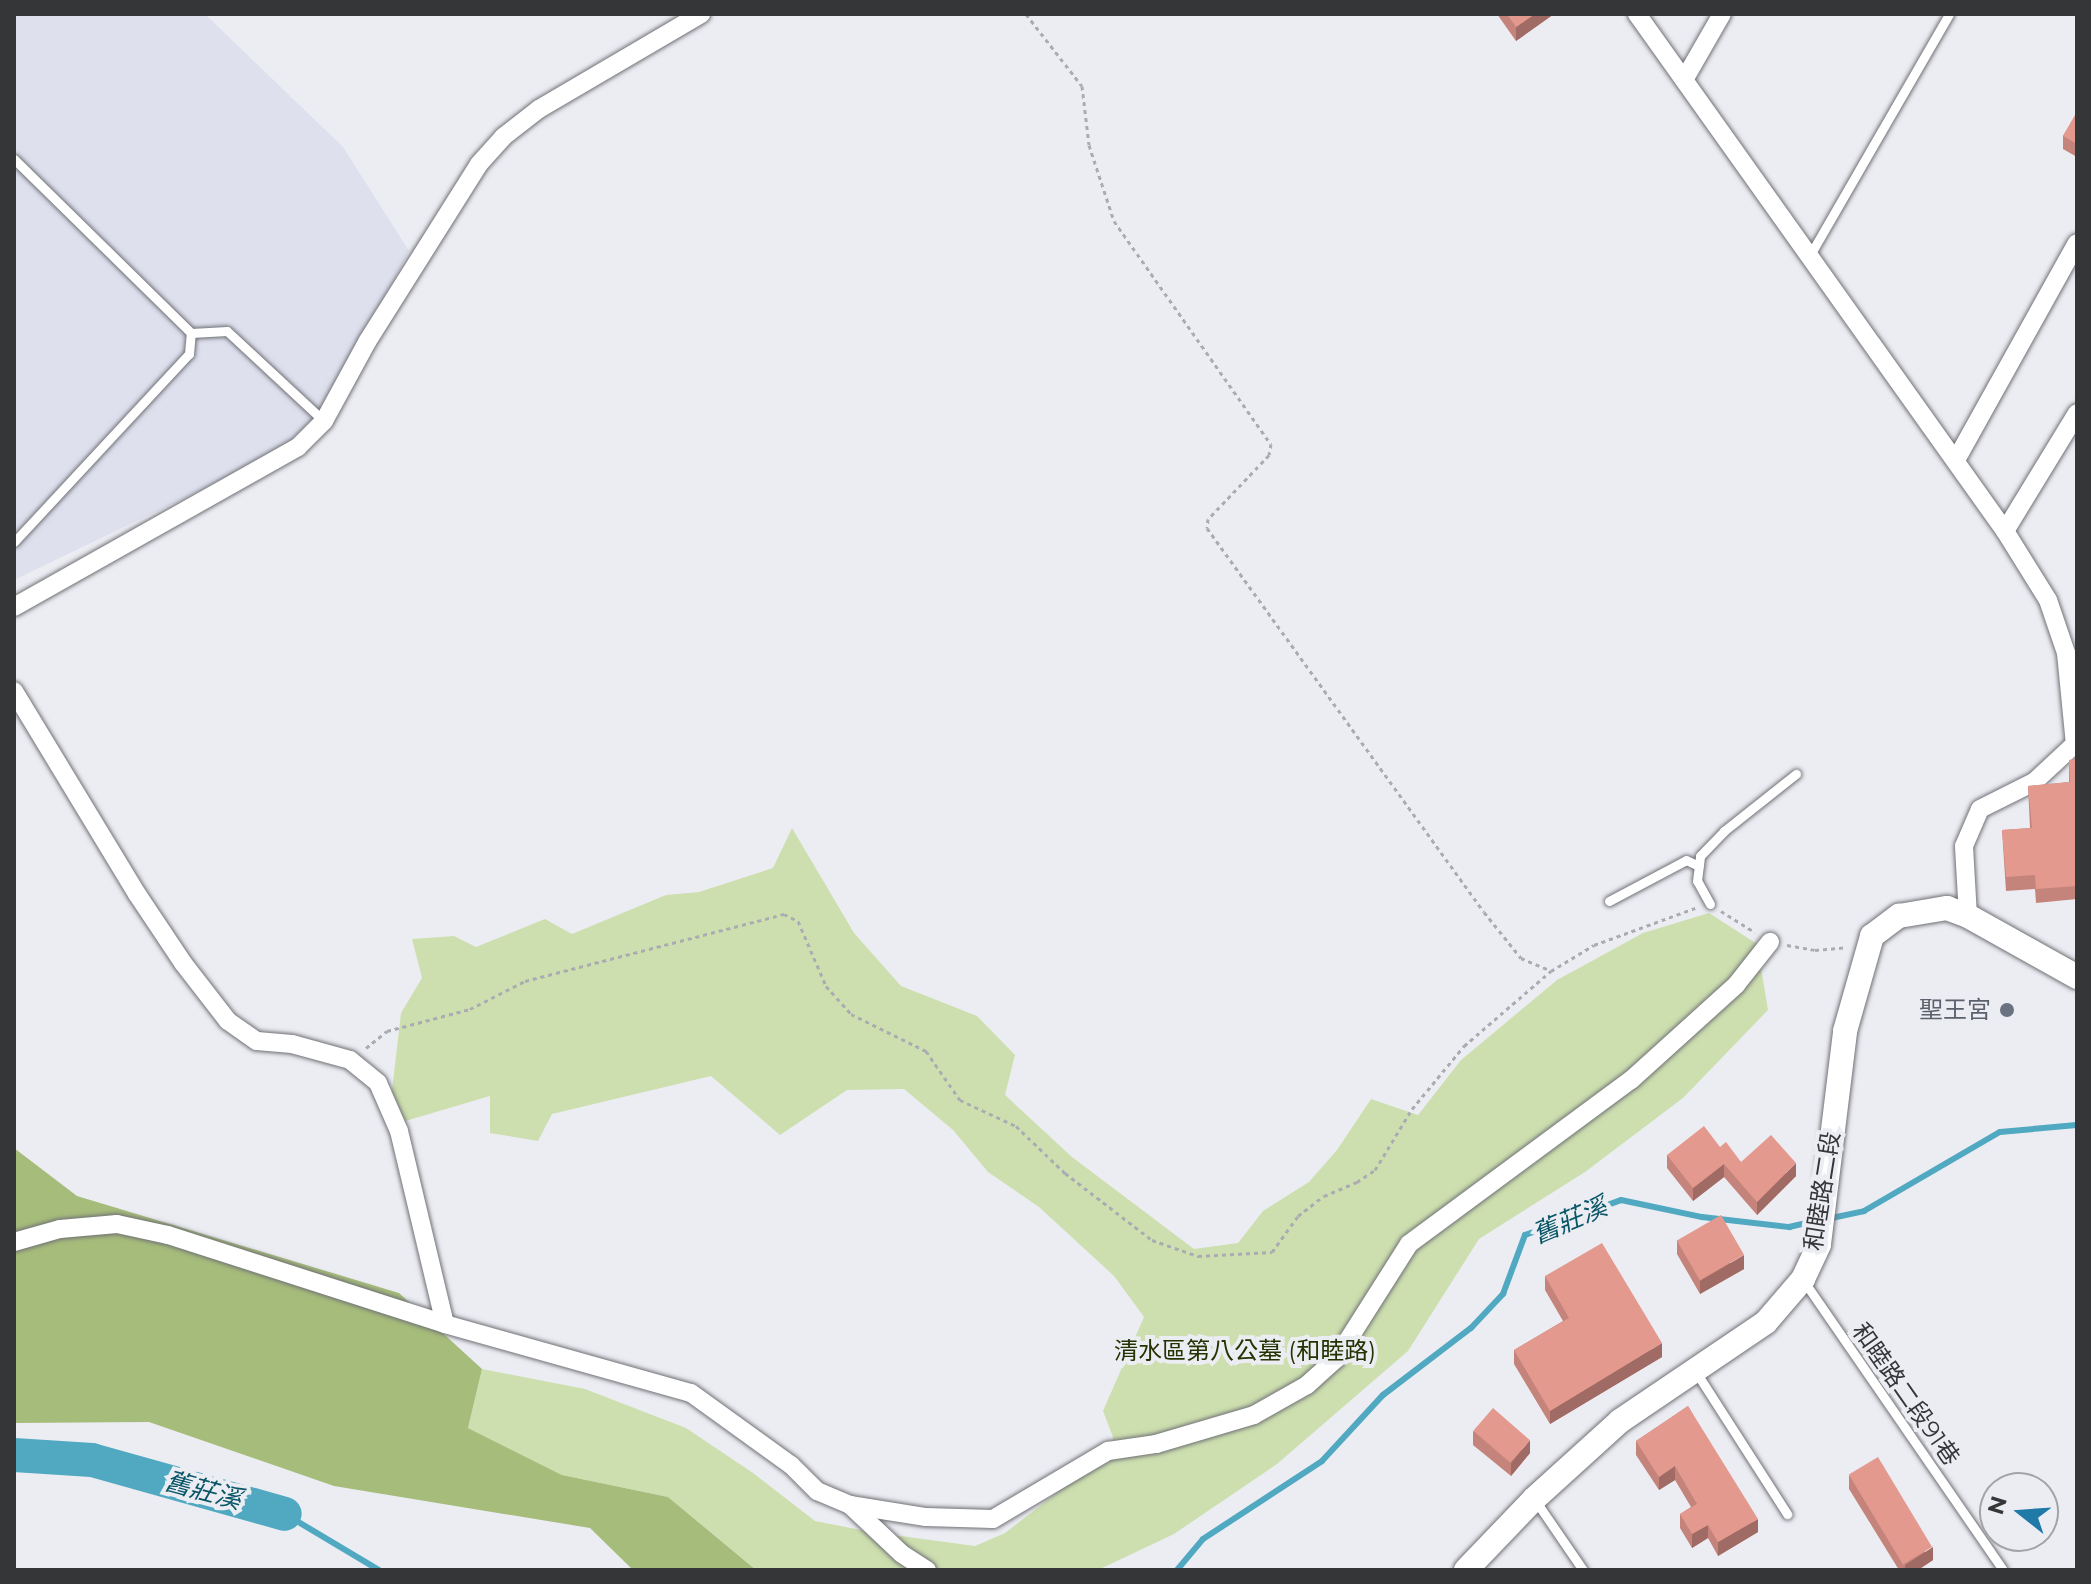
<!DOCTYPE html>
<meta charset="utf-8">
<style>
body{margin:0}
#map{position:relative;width:2091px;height:1584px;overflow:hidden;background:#ecedf3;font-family:Montserrat,"Noto Sans TC",sans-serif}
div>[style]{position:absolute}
.built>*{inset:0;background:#dee0ee}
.green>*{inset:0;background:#cddfaf}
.forest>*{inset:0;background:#a6bc7b}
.stream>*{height:6px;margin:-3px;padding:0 3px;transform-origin:3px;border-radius:3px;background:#50a9c1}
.river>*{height:34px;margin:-17px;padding:0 17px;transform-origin:17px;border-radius:17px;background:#50a9c1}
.path>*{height:3px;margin-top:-1.5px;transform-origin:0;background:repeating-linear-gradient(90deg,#abacb1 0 4px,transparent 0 8px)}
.roads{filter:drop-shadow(0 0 2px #707176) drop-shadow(0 0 2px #707176)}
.lane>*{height:9px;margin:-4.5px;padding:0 4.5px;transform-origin:4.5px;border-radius:4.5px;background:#fff}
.street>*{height:18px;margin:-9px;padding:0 9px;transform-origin:9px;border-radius:9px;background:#fff}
.secondary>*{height:24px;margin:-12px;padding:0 12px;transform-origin:12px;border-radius:12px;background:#fff}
.wall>*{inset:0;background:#c4847b}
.shaded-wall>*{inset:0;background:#a06b64}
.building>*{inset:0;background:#e4998f;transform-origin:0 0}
.dots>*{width:22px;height:22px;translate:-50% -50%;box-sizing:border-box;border:4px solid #ecedf3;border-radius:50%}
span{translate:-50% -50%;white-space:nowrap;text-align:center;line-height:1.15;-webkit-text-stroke:8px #ecedf3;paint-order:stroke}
.worship-label{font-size:24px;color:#5b616d}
.right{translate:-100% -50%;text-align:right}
.street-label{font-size:24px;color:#353638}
.park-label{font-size:24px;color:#253201}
.water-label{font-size:26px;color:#085667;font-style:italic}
.frame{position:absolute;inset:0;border:16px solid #353638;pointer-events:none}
.north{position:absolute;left:1979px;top:1472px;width:80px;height:80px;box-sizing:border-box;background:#ecedf3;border:2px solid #a3a4a8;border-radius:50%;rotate:287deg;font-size:22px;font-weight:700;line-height:32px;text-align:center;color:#353638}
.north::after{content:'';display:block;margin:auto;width:28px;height:36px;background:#207aa8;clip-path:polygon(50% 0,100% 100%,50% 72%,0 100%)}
</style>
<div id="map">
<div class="built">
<i style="clip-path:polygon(14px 14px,205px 14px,343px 147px,409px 251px,311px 437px,14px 580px)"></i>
</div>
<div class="green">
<i style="clip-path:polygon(792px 828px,854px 933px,901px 986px,977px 1016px,1015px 1055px,1005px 1095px,1072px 1157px,1194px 1249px,1238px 1243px,1263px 1211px,1309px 1182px,1337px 1150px,1371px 1099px,1418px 1115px,1461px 1060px,1557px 980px,1643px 933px,1709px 913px,1757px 944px,1768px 1010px,1683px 1098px,1585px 1172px,1479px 1239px,1408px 1351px,1277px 1464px,1174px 1534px,1098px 1570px,756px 1570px,668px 1497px,562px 1475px,468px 1428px,482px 1369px,585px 1389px,686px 1428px,753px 1473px,815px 1521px,871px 1532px,975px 1546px,1005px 1533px,1072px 1481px,1109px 1462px,1113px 1437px,1103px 1411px,1144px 1317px,1114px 1276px,1039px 1207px,988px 1172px,953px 1130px,904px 1089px,847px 1090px,780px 1135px,711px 1076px,552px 1114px,538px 1141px,490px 1133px,490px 1096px,402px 1122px,390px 1108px,401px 1013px,422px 978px,412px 939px,454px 936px,476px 947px,545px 919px,572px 934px,666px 895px,699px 892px,773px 868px)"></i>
</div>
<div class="forest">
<i style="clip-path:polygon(14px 1148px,77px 1196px,399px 1293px,482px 1369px,468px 1428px,562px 1475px,668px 1497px,756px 1570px,633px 1570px,590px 1528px,334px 1486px,149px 1422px,14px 1423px)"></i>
</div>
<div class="stream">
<i style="left:1827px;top:1219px;width:38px;rotate:-12deg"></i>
<i style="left:1864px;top:1211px;width:157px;rotate:-30.2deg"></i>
<i style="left:2000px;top:1132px;width:77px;rotate:-5.2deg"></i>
<i style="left:285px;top:1514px;width:109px;rotate:30.8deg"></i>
<i style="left:1177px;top:1570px;width:40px;rotate:-50deg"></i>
<i style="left:1203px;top:1539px;width:142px;rotate:-33.2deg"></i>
<i style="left:1322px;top:1461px;width:90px;rotate:-47.3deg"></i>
<i style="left:1383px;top:1395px;width:111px;rotate:-37.3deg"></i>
<i style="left:1471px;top:1328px;width:47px;rotate:-46.7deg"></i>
<i style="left:1503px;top:1294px;width:63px;rotate:-69.6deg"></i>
<i style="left:1525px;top:1235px;width:102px;rotate:-20deg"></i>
<i style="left:1621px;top:1200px;width:83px;rotate:11.9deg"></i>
<i style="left:1702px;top:1217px;width:88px;rotate:6.6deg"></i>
<i style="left:1789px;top:1227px;width:28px;rotate:-13deg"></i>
</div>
<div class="river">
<i style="left:14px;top:1455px;width:78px;rotate:3.7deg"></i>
<i style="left:92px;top:1460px;width:200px;rotate:15.6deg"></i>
</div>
<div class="path">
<i style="left:1026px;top:14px;width:91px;rotate:52.1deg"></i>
<i style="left:1082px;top:86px;width:59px;rotate:83.2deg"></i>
<i style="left:1089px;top:145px;width:80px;rotate:71.8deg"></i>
<i style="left:1114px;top:221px;width:273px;rotate:54.9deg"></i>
<i style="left:1271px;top:444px;width:11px;rotate:100deg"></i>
<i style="left:1269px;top:455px;width:88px;rotate:133.6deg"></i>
<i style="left:1208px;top:519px;width:9px;rotate:96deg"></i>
<i style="left:1207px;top:528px;width:473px;rotate:54.2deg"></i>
<i style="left:1484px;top:912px;width:59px;rotate:51.2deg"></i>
<i style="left:1521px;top:958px;width:33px;rotate:23deg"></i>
<i style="left:1721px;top:911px;width:40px;rotate:32deg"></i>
<i style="left:1787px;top:945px;width:28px;rotate:10deg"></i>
<i style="left:1815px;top:950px;width:32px;rotate:-5deg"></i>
<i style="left:366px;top:1048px;width:27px;rotate:-39deg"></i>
<i style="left:387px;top:1031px;width:86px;rotate:-14.8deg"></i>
<i style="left:470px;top:1009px;width:62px;rotate:-27deg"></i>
<i style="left:525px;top:981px;width:268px;rotate:-14.5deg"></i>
<i style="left:784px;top:914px;width:16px;rotate:27deg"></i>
<i style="left:798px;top:921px;width:71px;rotate:66.7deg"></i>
<i style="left:826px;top:986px;width:38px;rotate:48deg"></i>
<i style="left:851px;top:1014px;width:84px;rotate:26.3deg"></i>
<i style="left:926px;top:1051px;width:60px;rotate:55.2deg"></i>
<i style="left:960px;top:1100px;width:62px;rotate:24.9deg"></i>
<i style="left:1016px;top:1126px;width:68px;rotate:43.8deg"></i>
<i style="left:1065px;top:1173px;width:110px;rotate:37.6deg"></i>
<i style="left:1152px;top:1240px;width:49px;rotate:19.2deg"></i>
<i style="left:1198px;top:1256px;width:74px;rotate:-3.1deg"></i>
<i style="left:1272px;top:1252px;width:44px;rotate:-54.2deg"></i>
<i style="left:1298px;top:1216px;width:33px;rotate:-38deg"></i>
<i style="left:1324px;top:1196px;width:36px;rotate:-23deg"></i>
<i style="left:1357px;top:1182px;width:22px;rotate:-34deg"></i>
<i style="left:1375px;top:1170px;width:71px;rotate:-58.8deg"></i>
<i style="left:1412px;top:1109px;width:82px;rotate:-50.5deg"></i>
<i style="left:1464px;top:1046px;width:115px;rotate:-40.8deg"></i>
<i style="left:1551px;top:971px;width:50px;rotate:-31.2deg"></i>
<i style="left:1594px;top:945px;width:108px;rotate:-20.1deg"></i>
</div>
<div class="roads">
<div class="lane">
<i style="left:14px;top:159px;width:248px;rotate:44.5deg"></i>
<i style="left:1810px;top:255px;width:278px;rotate:-60deg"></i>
<i style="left:14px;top:542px;width:257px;rotate:-47.1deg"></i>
<i style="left:189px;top:354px;width:21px;rotate:-85deg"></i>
<i style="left:191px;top:333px;width:36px;rotate:-3deg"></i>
<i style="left:227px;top:331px;width:132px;rotate:42.9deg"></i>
<i style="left:1609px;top:901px;width:87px;rotate:-28deg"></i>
<i style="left:1686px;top:860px;width:14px;rotate:25deg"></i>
<i style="left:1710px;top:904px;width:26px;rotate:-119deg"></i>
<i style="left:1697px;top:881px;width:25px;rotate:-83deg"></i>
<i style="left:1700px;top:856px;width:35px;rotate:-46deg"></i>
<i style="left:1724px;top:831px;width:92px;rotate:-38.4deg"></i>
<i style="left:1803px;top:1280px;width:352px;rotate:55.4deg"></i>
<i style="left:1696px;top:1372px;width:169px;rotate:57.3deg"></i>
<i style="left:1535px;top:1500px;width:85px;rotate:55.6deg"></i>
</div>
<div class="street">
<i style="left:1637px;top:14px;width:635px;rotate:54.56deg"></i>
<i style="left:2005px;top:531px;width:81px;rotate:58.1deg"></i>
<i style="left:2048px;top:600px;width:56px;rotate:71.2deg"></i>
<i style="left:2066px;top:653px;width:91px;rotate:84.4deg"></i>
<i style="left:1684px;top:80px;width:76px;rotate:-60.1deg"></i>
<i style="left:1956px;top:460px;width:248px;rotate:-60.9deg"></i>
<i style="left:2005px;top:531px;width:138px;rotate:-58.6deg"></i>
<i style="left:14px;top:607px;width:326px;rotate:-29.4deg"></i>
<i style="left:298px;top:447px;width:37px;rotate:-45deg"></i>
<i style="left:324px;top:421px;width:90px;rotate:-61.4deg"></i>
<i style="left:367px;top:342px;width:210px;rotate:-57.8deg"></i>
<i style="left:479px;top:164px;width:36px;rotate:-48deg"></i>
<i style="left:503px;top:137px;width:46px;rotate:-37.9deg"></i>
<i style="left:539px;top:109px;width:188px;rotate:-30.4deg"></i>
<i style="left:14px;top:691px;width:237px;rotate:58.8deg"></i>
<i style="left:137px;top:894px;width:83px;rotate:56.3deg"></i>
<i style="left:183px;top:963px;width:73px;rotate:52.2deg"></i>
<i style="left:228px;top:1021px;width:35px;rotate:35deg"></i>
<i style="left:257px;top:1041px;width:35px;rotate:5deg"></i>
<i style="left:292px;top:1044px;width:60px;rotate:15.4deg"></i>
<i style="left:350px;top:1060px;width:36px;rotate:39deg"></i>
<i style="left:378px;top:1083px;width:52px;rotate:66.4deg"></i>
<i style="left:399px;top:1131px;width:198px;rotate:76.6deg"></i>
<i style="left:1968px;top:916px;width:70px;rotate:-93.3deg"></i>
<i style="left:1964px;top:846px;width:40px;rotate:-66.6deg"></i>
<i style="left:1980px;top:809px;width:60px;rotate:-26.6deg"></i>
<i style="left:2034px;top:782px;width:56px;rotate:-42.8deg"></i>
<i style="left:14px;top:1242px;width:48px;rotate:-15.8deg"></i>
<i style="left:60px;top:1229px;width:57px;rotate:-5deg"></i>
<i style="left:117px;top:1224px;width:52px;rotate:12.2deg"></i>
<i style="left:168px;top:1235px;width:291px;rotate:17.8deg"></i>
<i style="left:445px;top:1324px;width:255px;rotate:15.7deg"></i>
<i style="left:691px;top:1393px;width:123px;rotate:35.8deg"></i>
<i style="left:791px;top:1465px;width:37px;rotate:45deg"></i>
<i style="left:817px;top:1491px;width:36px;rotate:23deg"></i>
<i style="left:850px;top:1505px;width:71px;rotate:43.3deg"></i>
<i style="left:902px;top:1554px;width:30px;rotate:33deg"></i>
<i style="left:850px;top:1505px;width:77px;rotate:9deg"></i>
<i style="left:926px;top:1517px;width:67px;rotate:1.7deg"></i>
<i style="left:993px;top:1519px;width:134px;rotate:-30.6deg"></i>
<i style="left:1108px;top:1451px;width:49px;rotate:-8.3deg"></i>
<i style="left:1156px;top:1444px;width:102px;rotate:-16.5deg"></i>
<i style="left:1254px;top:1415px;width:61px;rotate:-29.5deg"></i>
<i style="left:1307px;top:1385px;width:39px;rotate:-42deg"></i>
<i style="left:1336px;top:1359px;width:136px;rotate:-57.6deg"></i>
<i style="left:1409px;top:1244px;width:276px;rotate:-36.5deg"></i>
<i style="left:1631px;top:1080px;width:142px;rotate:-42.1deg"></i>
<i style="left:1736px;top:985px;width:55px;rotate:-51.7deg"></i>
</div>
<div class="secondary">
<i style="left:1466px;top:1570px;width:98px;rotate:-46.2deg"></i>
<i style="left:1534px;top:1499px;width:116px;rotate:-42.2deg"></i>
<i style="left:1620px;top:1421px;width:176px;rotate:-34.1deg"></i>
<i style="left:1766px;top:1322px;width:57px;rotate:-49.3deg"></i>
<i style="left:1803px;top:1279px;width:38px;rotate:-65deg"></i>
<i style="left:1819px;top:1244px;width:215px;rotate:-83deg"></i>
<i style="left:1845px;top:1031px;width:99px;rotate:-74.1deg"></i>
<i style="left:1872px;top:936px;width:34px;rotate:-37deg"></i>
<i style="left:1899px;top:916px;width:49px;rotate:-9.5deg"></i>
<i style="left:1947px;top:908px;width:22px;rotate:21deg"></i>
<i style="left:1968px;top:916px;width:125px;rotate:29.2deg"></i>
</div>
</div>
<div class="wall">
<i style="clip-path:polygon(1497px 14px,1554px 14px,1516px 41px)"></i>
<i style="clip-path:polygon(2077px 112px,2077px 157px,2063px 149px,2063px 136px)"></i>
<i style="clip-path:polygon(2077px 759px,2077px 899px,2036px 903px,2035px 889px,2006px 891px,2002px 830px,2030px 828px,2028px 786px,2069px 782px,2069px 760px)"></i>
<i style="clip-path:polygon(1720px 1147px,1741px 1162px,1796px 1176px,1757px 1215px,1724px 1177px,1693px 1201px,1667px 1168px,1667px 1155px)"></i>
<i style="clip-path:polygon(1677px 1240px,1744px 1269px,1700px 1294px,1677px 1254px)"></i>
<i style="clip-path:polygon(1545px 1276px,1662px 1357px,1550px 1424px,1514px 1364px,1514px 1350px,1563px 1321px,1545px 1290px)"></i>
<i style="clip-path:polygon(1688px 1406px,1758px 1532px,1718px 1556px,1708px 1538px,1692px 1548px,1680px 1528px,1680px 1514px,1691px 1507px,1675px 1480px,1659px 1490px,1636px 1455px,1636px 1441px)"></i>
<i style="clip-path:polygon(1473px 1431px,1530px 1453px,1511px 1476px,1473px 1445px)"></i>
<i style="clip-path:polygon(1849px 1475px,1933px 1560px,1918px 1570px,1899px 1570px,1849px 1489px)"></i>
</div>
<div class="shaded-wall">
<i style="clip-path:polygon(1535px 14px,1554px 14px,1516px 41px,1516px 27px)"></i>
<i style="clip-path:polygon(1796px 1163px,1796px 1176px,1757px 1215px,1757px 1202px)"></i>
<i style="clip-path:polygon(1724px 1164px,1724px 1177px,1693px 1201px,1693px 1188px)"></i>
<i style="clip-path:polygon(1744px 1255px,1744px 1269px,1700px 1294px,1700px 1281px)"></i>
<i style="clip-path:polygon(1662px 1343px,1662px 1357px,1550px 1424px,1550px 1411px)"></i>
<i style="clip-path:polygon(1530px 1440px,1530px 1453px,1511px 1476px,1511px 1463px)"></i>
<i style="clip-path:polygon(1675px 1466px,1675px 1480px,1659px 1490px,1659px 1477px)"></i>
<i style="clip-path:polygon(1758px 1519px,1758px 1532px,1718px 1556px,1718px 1542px)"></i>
<i style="clip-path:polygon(1708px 1525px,1708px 1538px,1692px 1548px,1692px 1534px)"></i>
<i style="clip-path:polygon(1933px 1547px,1933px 1560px,1918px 1570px,1905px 1570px,1905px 1565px)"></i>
</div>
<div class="building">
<i style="clip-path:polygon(1507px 14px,1535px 14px,1516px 27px)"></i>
<i style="clip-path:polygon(2077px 112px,2077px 144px,2063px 136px)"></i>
<i style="clip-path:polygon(2077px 759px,2077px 886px,2036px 889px,2035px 875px,2006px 877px,2002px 830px,2032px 828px,2028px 786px,2070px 782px,2069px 760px)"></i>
<i style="clip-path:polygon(1704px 1126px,1720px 1147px,1726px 1142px,1741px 1162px,1771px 1135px,1796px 1163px,1757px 1202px,1724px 1164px,1693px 1188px,1667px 1155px)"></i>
<i style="left:1721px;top:1215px;width:46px;height:51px;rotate:60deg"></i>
<i style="clip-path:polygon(1602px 1243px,1662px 1343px,1550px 1411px,1514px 1350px,1569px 1318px,1545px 1276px)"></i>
<i style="clip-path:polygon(1688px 1406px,1758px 1519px,1718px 1542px,1708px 1525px,1692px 1534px,1680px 1514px,1697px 1504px,1675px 1466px,1659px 1477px,1636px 1441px)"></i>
<i style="left:1493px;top:1408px;width:49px;height:30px;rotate:41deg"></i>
<i style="left:1878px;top:1457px;width:105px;height:34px;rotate:59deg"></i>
</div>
<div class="dots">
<i style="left:2007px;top:1010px;background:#6b7280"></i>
</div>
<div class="worship-label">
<span class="right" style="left:1991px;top:1010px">聖王宮</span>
</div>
<div class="street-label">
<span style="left:1822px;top:1191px;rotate:-81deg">和睦路二段</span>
<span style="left:1906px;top:1394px;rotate:55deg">和睦路二段91巷</span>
</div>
<div class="park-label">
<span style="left:1245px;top:1351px">清水區第八公墓 (和睦路)</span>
</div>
<div class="water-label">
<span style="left:1570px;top:1221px;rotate:-23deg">舊莊溪</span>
<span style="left:203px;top:1491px;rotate:15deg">舊莊溪</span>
</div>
<div class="frame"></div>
<div class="north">N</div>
</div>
